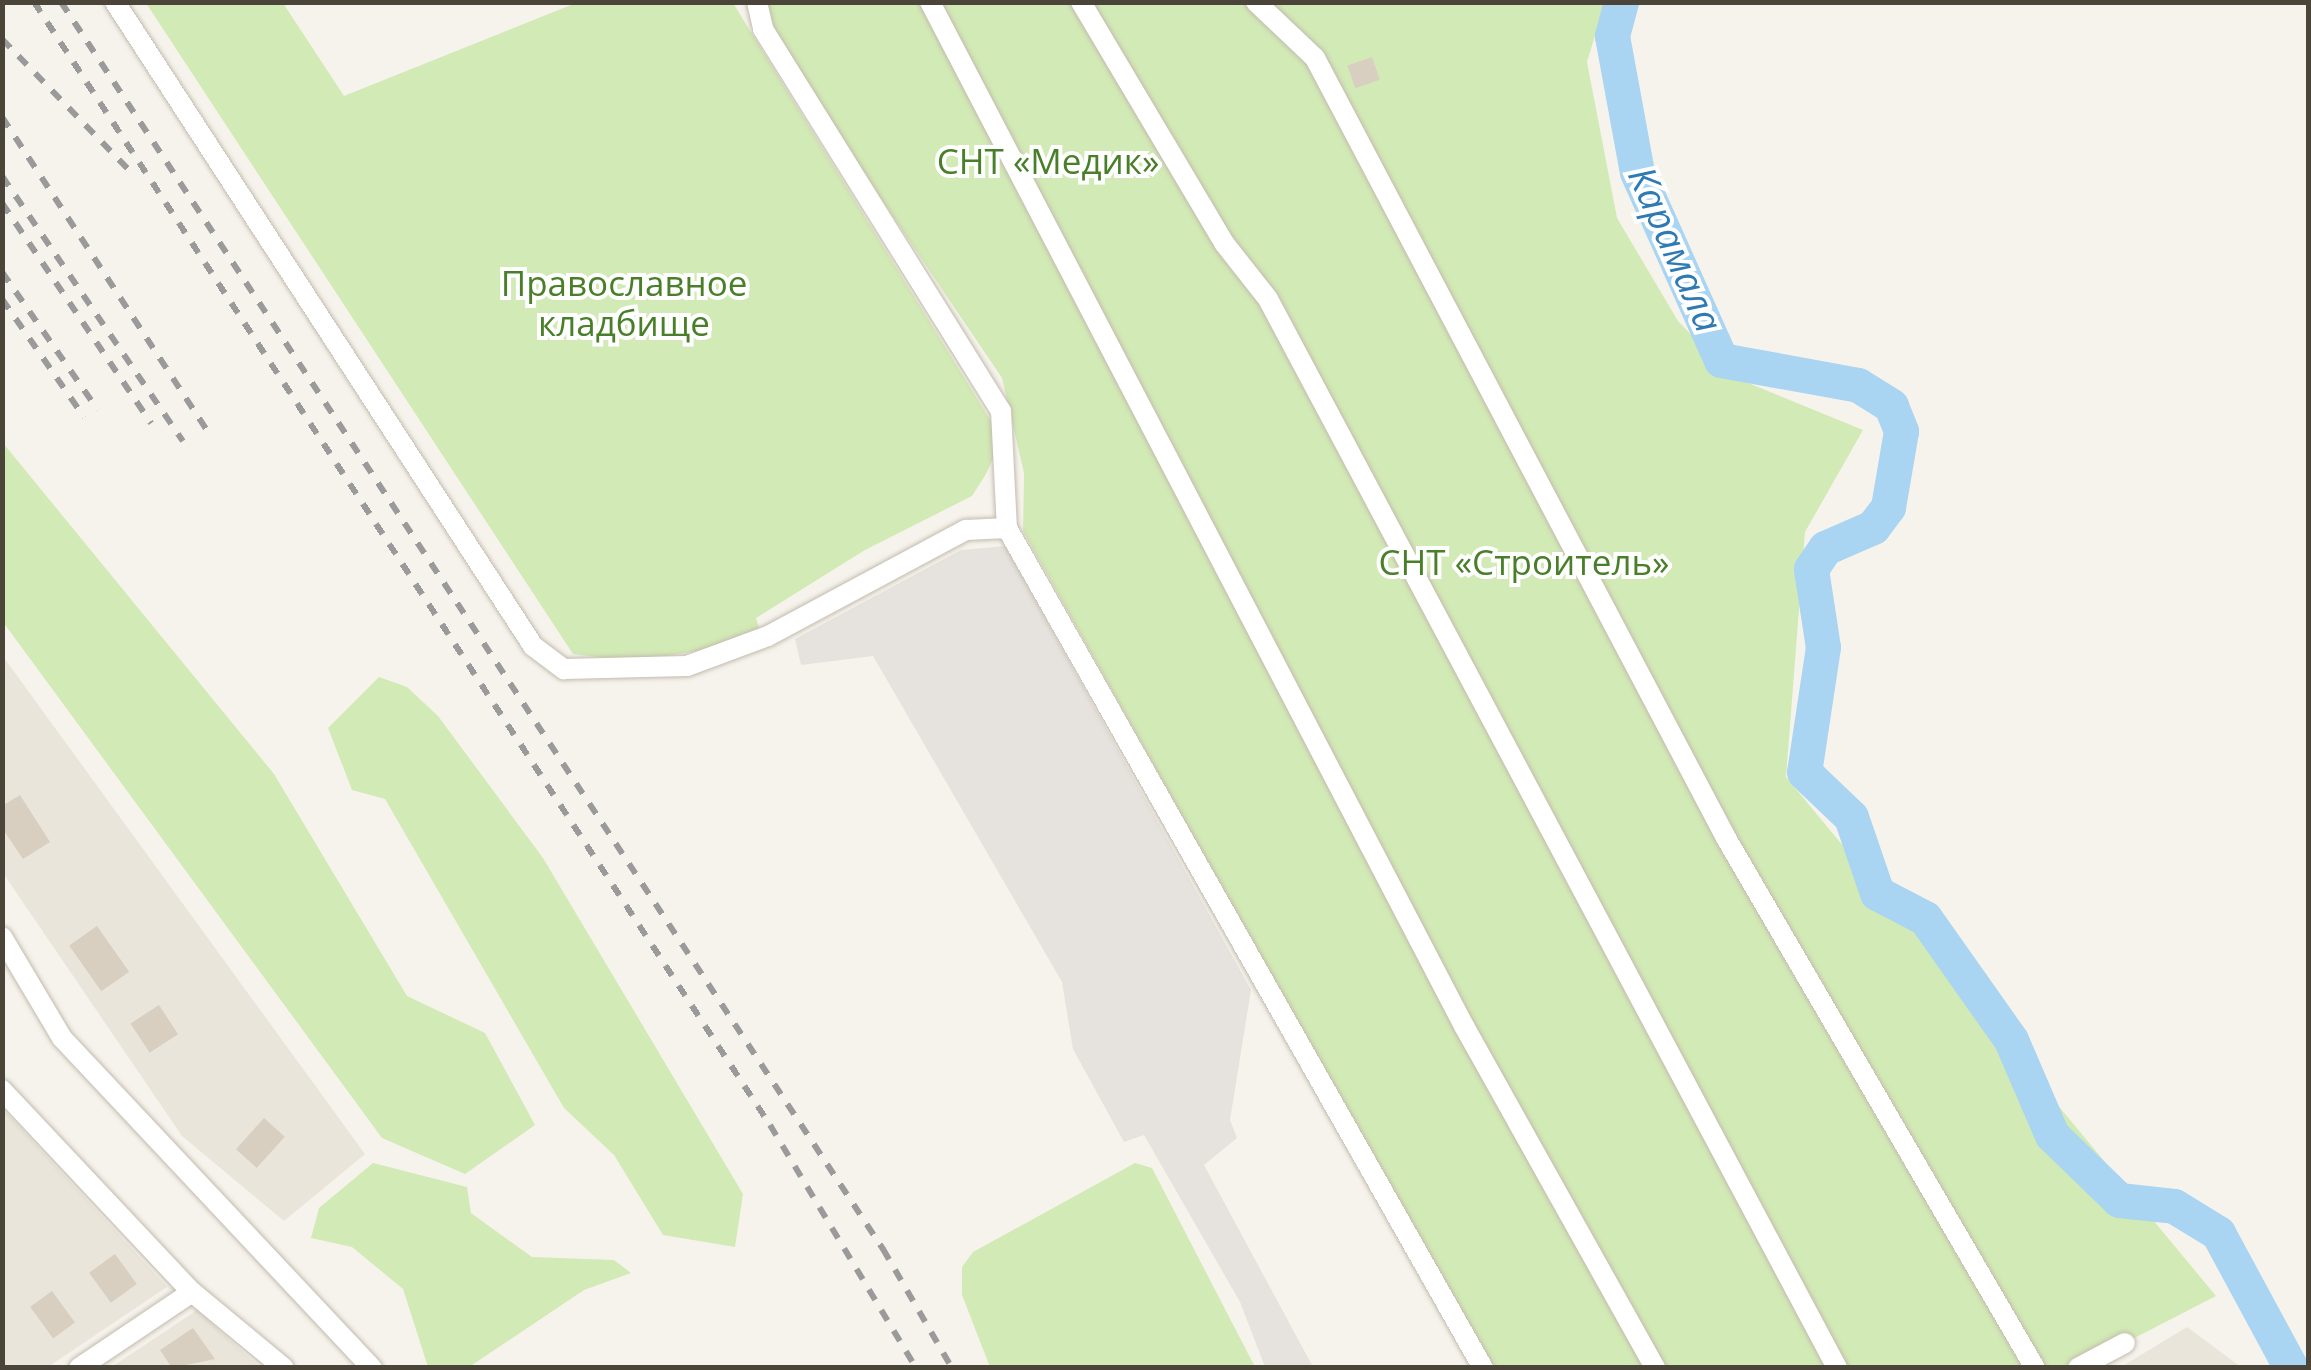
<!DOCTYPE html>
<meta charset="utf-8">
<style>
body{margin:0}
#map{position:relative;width:2311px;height:1370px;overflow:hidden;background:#f6f3ec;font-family:"Open Sans",sans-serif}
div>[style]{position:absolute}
.residential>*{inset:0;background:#eae5da}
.industrial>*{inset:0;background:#e6e2dd}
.green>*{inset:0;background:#d2eab5}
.river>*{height:35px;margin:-17.5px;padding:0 17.5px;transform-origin:17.5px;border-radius:17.5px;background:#a9d4f2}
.building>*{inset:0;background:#d8cfc1;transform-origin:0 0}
.roads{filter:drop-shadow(0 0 2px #c2bbae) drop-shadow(0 0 2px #c2bbae)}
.minor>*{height:20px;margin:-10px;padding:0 10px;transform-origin:10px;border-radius:10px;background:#fff}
.rail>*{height:6px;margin-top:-3px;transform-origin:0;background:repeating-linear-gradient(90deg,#9a9a9a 0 12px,transparent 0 24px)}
span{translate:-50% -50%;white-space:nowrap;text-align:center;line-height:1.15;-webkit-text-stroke:8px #fff;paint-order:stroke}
.park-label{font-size:35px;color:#4a7f2a}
.water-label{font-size:38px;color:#2e7ab2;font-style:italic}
.frame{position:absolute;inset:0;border:5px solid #4b4439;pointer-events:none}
</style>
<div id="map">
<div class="residential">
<i style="clip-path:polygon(2px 655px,365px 1154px,284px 1221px,182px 1136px,3px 873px)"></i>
<i style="clip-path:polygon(2px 1108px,167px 1287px,48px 1367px,3px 1367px)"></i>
<i style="clip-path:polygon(197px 1310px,260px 1367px,110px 1368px)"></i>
<i style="clip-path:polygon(2187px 1327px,2241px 1367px,2121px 1367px)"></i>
</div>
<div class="industrial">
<i style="clip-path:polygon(1005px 546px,1251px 990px,1230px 1120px,1237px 1138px,1204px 1165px,1313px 1367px,1265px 1367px,1240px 1302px,1144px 1135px,1124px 1142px,1073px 1049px,1062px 982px,873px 656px,801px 665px,795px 639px,961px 550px)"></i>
</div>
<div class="green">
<i style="clip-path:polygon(146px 3px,283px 3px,344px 96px,576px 3px,733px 3px,1002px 439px,986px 474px,972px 496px,865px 550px,756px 618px,759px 628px,704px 650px,633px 661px,573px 654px)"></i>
<i style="clip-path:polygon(749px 3px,1605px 3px,1587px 62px,1617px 218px,1678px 321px,1731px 376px,1863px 430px,1805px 532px,1786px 777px,2216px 1296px,2078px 1367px,1490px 1367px,1023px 531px,1024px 473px,1002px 378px)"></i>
<i style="clip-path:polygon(3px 443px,274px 774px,407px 996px,485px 1033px,535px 1125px,465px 1174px,382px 1138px,3px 622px)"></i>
<i style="clip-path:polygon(379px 677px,407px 687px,438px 716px,543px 858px,743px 1194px,735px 1247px,663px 1235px,614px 1155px,564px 1108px,385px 799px,352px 790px,328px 728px)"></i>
<i style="clip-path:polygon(373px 1163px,467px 1187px,471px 1213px,532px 1257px,614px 1260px,631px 1273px,584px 1290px,469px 1367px,428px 1367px,403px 1289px,352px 1247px,311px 1238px,319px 1208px)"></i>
<i style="clip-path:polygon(1135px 1163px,1152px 1168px,1255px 1367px,990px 1367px,962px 1295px,962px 1267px,973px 1252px)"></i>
</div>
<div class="river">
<i style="left:1621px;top:2px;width:35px;rotate:105deg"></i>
<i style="left:1612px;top:36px;width:138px;rotate:79.6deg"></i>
<i style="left:1637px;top:172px;width:206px;rotate:65.9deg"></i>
<i style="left:1721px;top:360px;width:139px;rotate:10.3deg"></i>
<i style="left:1858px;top:385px;width:39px;rotate:32deg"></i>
<i style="left:1891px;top:406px;width:27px;rotate:68deg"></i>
<i style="left:1901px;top:431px;width:77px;rotate:99.7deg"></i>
<i style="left:1888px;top:507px;width:25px;rotate:127deg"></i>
<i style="left:1873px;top:527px;width:52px;rotate:156.4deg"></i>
<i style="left:1825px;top:548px;width:25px;rotate:124deg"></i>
<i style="left:1811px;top:569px;width:79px;rotate:81.3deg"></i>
<i style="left:1823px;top:647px;width:126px;rotate:98.6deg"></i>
<i style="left:1804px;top:772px;width:65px;rotate:43.8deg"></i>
<i style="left:1851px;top:817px;width:80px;rotate:71.1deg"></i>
<i style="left:1877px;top:893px;width:54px;rotate:27.5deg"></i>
<i style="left:1925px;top:918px;width:149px;rotate:54.8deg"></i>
<i style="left:2011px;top:1040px;width:103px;rotate:66.7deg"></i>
<i style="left:2052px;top:1135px;width:93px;rotate:44.1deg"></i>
<i style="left:2119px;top:1200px;width:55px;rotate:6.2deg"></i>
<i style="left:2174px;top:1206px;width:52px;rotate:31.5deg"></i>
<i style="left:2218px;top:1233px;width:153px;rotate:61.6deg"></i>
</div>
<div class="building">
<i style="left:1372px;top:57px;width:24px;height:26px;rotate:71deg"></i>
<i style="clip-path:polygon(20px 795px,50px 842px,23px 859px,2px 828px,2px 806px)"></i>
<i style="left:97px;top:926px;width:56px;height:34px;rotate:55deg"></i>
<i style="left:159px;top:1005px;width:35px;height:34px;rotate:57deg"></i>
<i style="left:264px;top:1118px;width:28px;height:42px;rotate:42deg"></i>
<i style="left:115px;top:1254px;width:37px;height:32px;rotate:54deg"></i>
<i style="left:52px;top:1291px;width:39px;height:27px;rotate:54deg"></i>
<i style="clip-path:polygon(193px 1328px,215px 1359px,172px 1368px,160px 1350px)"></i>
</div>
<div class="roads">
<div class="minor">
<i style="left:115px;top:2px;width:768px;rotate:57.01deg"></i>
<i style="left:533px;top:646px;width:39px;rotate:37deg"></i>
<i style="left:564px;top:669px;width:123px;rotate:-1.4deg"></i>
<i style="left:687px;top:666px;width:86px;rotate:-20.3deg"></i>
<i style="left:768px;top:636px;width:225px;rotate:-28.2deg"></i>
<i style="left:966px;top:530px;width:41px;rotate:-2.8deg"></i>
<i style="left:1007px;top:528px;width:965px;rotate:60.46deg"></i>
<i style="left:757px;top:2px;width:28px;rotate:77deg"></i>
<i style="left:763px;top:29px;width:450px;rotate:58.1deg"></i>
<i style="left:1001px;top:411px;width:117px;rotate:87.1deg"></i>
<i style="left:930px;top:2px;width:1155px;rotate:62.46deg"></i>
<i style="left:1464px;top:1026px;width:392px;rotate:60.8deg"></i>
<i style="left:1081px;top:2px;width:280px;rotate:59.3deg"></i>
<i style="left:1224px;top:243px;width:71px;rotate:51.8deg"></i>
<i style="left:1268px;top:299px;width:1211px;rotate:61.97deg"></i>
<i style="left:1256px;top:2px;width:81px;rotate:43.5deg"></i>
<i style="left:1315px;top:58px;width:882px;rotate:62.21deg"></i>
<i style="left:1726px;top:838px;width:613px;rotate:59.76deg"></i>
<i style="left:2px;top:937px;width:117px;rotate:59.3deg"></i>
<i style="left:62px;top:1038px;width:453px;rotate:46.8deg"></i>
<i style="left:2px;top:1090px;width:277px;rotate:46.8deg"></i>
<i style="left:192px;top:1292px;width:119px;rotate:39.6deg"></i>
<i style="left:79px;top:1368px;width:136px;rotate:-33.9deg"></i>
<i style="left:2078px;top:1368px;width:53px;rotate:-28deg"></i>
</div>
</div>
<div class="rail">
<i style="left:34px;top:2px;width:1343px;rotate:56.76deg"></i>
<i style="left:770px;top:1125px;width:283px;rotate:59deg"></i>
<i style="left:61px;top:2px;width:1494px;rotate:56.61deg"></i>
<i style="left:883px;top:1249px;width:138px;rotate:59.9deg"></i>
<i style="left:2px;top:39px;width:184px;rotate:45.9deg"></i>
<i style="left:2px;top:117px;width:378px;rotate:56.8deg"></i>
<i style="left:2px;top:176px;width:321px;rotate:55.7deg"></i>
<i style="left:2px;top:203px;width:266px;rotate:55.9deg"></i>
<i style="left:2px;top:272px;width:168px;rotate:55.2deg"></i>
<i style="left:2px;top:299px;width:144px;rotate:55.2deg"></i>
</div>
<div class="park-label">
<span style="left:1048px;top:161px">СНТ «Медик»</span>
<span style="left:624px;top:303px">Православное<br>кладбище</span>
<span style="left:1524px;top:562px">СНТ «Строитель»</span>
</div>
<div class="water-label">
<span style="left:1676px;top:249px;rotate:66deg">Карамала</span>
</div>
<div class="frame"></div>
</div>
